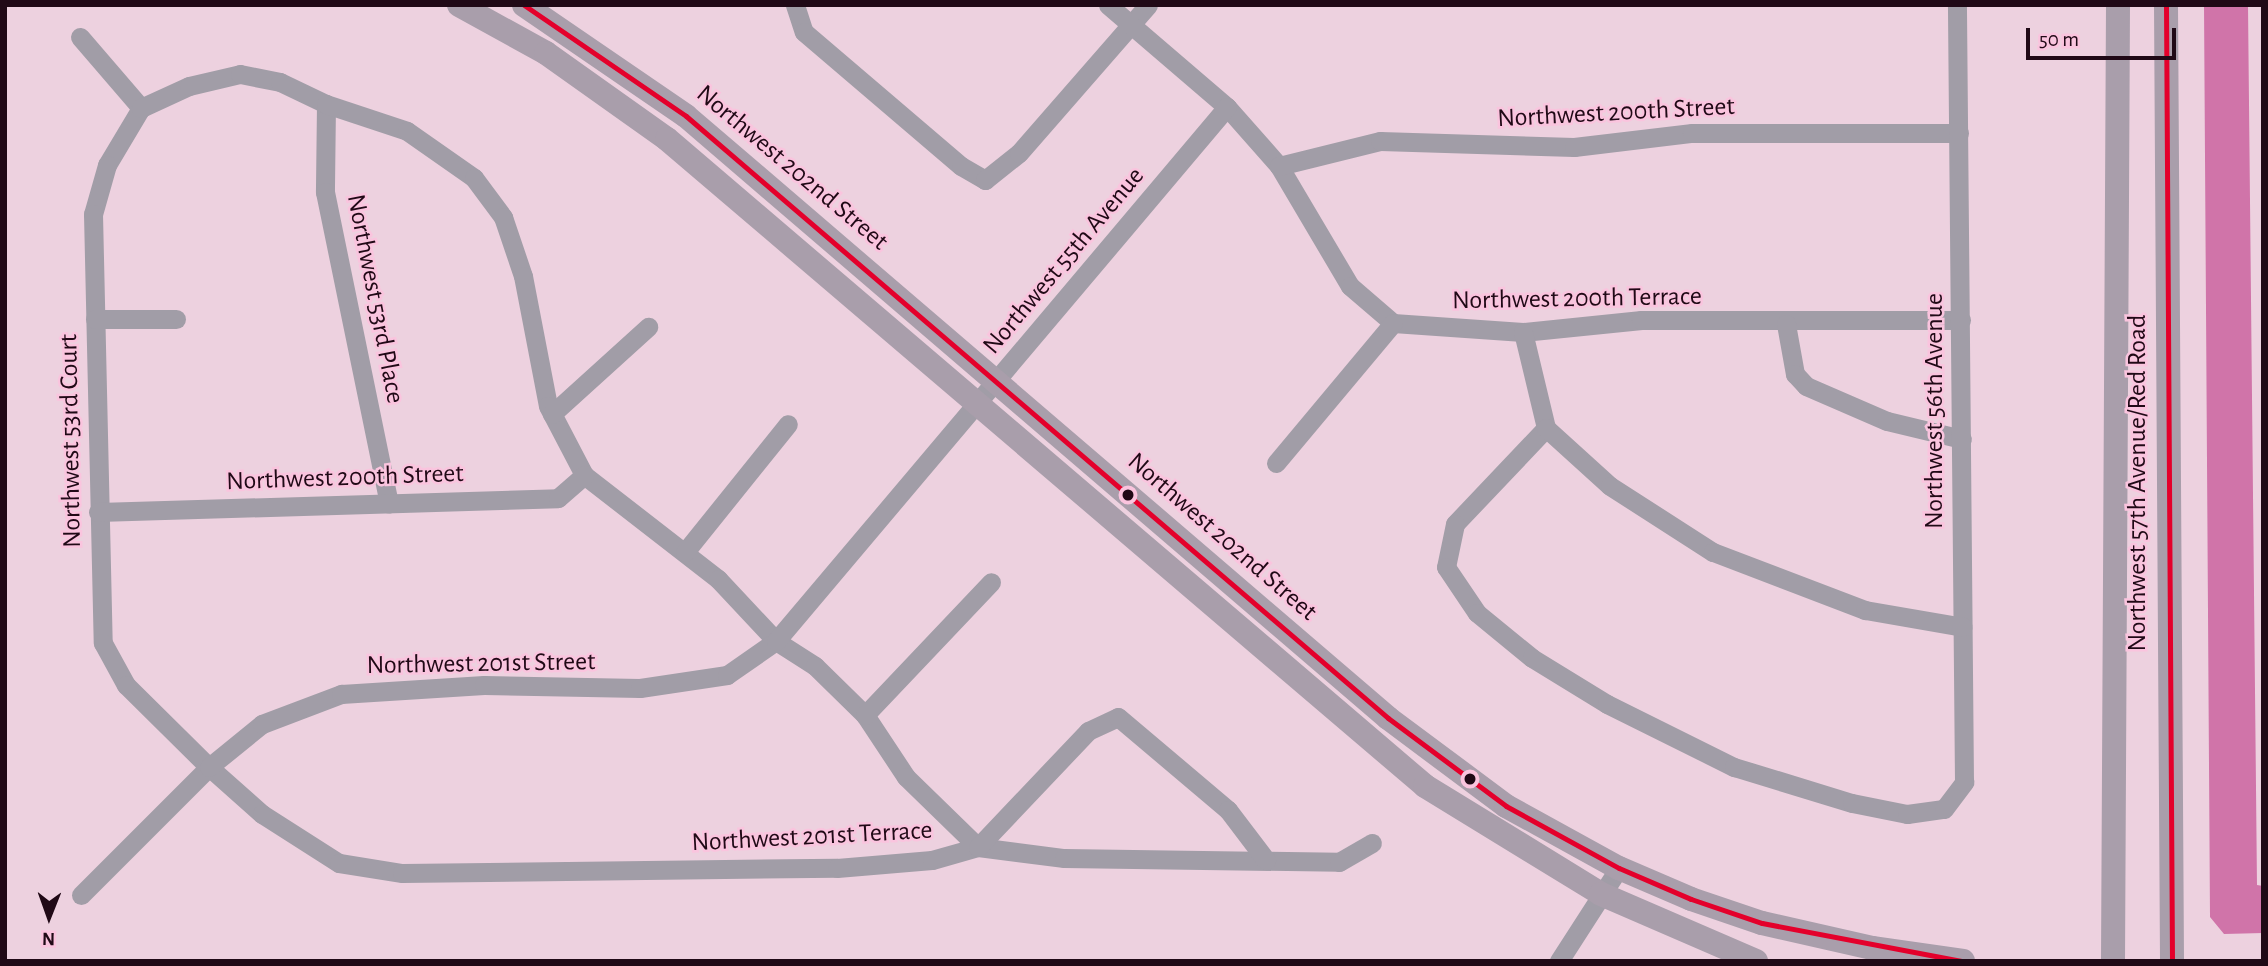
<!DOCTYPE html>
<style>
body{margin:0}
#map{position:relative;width:2268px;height:966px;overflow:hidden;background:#edd1df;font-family:"Alegreya Sans",sans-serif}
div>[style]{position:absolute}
.water>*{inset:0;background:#d074a9}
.minor>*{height:19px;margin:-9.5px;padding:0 9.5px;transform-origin:9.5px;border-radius:9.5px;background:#a19da7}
.major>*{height:24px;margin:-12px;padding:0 12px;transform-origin:12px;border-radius:12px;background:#a99eab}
.bus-1>*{height:5px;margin:-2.5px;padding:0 2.5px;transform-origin:2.5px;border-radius:2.5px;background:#e4002b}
.dots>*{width:19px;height:19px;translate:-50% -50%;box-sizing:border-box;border:4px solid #fac4de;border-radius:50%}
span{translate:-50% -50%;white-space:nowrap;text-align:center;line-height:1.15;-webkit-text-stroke:5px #fac4de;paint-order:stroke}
.street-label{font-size:26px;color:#200916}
.frame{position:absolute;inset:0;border:7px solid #200916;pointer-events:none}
.north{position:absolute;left:14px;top:882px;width:70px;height:70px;-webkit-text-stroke:5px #fac4de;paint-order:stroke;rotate:181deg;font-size:19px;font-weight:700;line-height:28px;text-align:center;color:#200916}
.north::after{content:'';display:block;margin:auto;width:24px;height:32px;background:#200916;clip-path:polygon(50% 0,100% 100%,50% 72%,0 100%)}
.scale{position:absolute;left:2026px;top:28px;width:150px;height:32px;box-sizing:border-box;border:4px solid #200916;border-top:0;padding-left:9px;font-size:21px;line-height:24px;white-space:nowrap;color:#200916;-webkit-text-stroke:5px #fac4de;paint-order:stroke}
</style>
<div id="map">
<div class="water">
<i style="clip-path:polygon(2204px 5px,2248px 5px,2257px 885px,2263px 886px,2263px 933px,2224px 934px,2210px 917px)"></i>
</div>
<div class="minor">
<i style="left:795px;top:5px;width:28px;rotate:72deg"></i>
<i style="left:804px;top:32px;width:206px;rotate:40.5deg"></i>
<i style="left:961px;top:166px;width:28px;rotate:30deg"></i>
<i style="left:985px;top:180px;width:43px;rotate:-38.5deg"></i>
<i style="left:1019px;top:153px;width:196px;rotate:-48.9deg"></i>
<i style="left:1108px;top:5px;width:157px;rotate:40.6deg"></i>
<i style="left:1227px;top:107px;width:79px;rotate:48.6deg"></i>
<i style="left:1279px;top:166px;width:139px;rotate:59.4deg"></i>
<i style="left:1350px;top:286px;width:57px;rotate:40.7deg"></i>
<i style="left:1393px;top:323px;width:130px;rotate:4deg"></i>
<i style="left:1523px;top:332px;width:119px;rotate:-5.8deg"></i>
<i style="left:1641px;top:320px;width:320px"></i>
<i style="left:80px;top:37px;width:94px;rotate:49.3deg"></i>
<i style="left:326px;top:104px;width:88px;rotate:90.7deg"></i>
<i style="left:325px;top:192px;width:318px;rotate:78.4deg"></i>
<i style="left:141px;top:108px;width:66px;rotate:120.8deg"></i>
<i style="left:107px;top:165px;width:51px;rotate:105.9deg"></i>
<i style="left:93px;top:214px;width:429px;rotate:88.7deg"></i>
<i style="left:103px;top:643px;width:48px;rotate:61.3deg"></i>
<i style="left:126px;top:685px;width:117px;rotate:44.7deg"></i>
<i style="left:209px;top:767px;width:71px;rotate:41.6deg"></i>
<i style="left:262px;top:814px;width:91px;rotate:32.5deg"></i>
<i style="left:339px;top:863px;width:64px;rotate:9deg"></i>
<i style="left:402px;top:873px;width:435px;rotate:-0.7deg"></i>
<i style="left:837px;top:868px;width:95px;rotate:-4.8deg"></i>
<i style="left:932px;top:860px;width:48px;rotate:-15.8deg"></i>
<i style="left:978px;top:847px;width:87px;rotate:7.3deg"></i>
<i style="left:1064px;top:858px;width:275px;rotate:0.8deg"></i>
<i style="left:1339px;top:862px;width:38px;rotate:-30deg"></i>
<i style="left:141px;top:108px;width:53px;rotate:-24.6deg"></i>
<i style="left:189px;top:86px;width:52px;rotate:-13.2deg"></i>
<i style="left:240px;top:74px;width:41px;rotate:11.3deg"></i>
<i style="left:280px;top:82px;width:51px;rotate:25.6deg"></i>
<i style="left:326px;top:104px;width:85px;rotate:18.4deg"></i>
<i style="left:407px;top:131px;width:82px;rotate:35deg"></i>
<i style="left:474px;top:178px;width:49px;rotate:53.4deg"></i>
<i style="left:503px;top:217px;width:62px;rotate:71.3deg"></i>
<i style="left:523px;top:276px;width:132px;rotate:79.1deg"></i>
<i style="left:548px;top:406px;width:78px;rotate:62.4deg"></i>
<i style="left:584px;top:475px;width:170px;rotate:37.8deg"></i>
<i style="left:718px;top:579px;width:85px;rotate:46.9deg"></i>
<i style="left:776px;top:641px;width:46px;rotate:32.7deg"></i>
<i style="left:815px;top:666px;width:70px;rotate:44.4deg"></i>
<i style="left:865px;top:715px;width:74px;rotate:56.5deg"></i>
<i style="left:906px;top:777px;width:100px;rotate:44.2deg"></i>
<i style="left:978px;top:847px;width:160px;rotate:-46.5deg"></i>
<i style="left:1088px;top:731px;width:33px;rotate:-25deg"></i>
<i style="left:1118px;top:717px;width:144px;rotate:40.2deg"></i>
<i style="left:1228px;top:810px;width:63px;rotate:52.8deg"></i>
<i style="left:1279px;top:166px;width:104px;rotate:-13.9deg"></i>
<i style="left:1380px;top:141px;width:194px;rotate:1.8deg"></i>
<i style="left:1574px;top:147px;width:119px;rotate:-6.8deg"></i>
<i style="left:1692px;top:133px;width:267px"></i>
<i style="left:95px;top:319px;width:81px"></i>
<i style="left:1786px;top:324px;width:51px;rotate:79.8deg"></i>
<i style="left:1795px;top:374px;width:16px;rotate:47deg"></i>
<i style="left:1806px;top:386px;width:88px;rotate:23.4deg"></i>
<i style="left:1887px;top:421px;width:77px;rotate:13.5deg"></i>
<i style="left:1523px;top:332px;width:99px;rotate:76.5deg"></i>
<i style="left:552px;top:414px;width:130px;rotate:-42.2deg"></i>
<i style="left:1546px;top:428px;width:132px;rotate:133.5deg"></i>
<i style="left:1455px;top:524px;width:44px;rotate:101.8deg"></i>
<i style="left:1446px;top:567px;width:55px;rotate:56deg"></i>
<i style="left:1477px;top:613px;width:71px;rotate:39.3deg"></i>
<i style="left:1532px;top:658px;width:88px;rotate:31.5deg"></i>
<i style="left:1607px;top:704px;width:142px;rotate:26.4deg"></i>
<i style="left:1734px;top:767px;width:123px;rotate:17deg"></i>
<i style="left:1852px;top:803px;width:56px;rotate:11.3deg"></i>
<i style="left:1907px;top:814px;width:37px;rotate:-8deg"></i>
<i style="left:1944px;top:809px;width:34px;rotate:-53deg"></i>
<i style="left:1964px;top:782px;width:777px;rotate:-90.52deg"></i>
<i style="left:1546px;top:428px;width:86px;rotate:42.2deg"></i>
<i style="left:1610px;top:486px;width:122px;rotate:32.7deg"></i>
<i style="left:1713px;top:552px;width:163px;rotate:20.9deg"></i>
<i style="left:1865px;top:610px;width:99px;rotate:9.8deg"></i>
<i style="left:1276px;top:463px;width:182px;rotate:-50.1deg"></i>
<i style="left:98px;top:512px;width:460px;rotate:-1.7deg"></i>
<i style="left:558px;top:498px;width:35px;rotate:-41deg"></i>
<i style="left:685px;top:552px;width:164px;rotate:-51.2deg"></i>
<i style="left:865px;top:715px;width:183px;rotate:-46.5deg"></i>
<i style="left:81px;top:895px;width:181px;rotate:-45deg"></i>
<i style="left:209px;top:767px;width:68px;rotate:-39.1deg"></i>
<i style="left:262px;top:724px;width:85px;rotate:-20.8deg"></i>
<i style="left:341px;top:694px;width:143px;rotate:-3.6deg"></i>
<i style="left:484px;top:685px;width:156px;rotate:1.1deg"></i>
<i style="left:640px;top:688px;width:88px;rotate:-8.5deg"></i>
<i style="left:727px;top:675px;width:60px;rotate:-34.8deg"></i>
<i style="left:776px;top:641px;width:699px;rotate:-49.82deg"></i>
<i style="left:1559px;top:961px;width:111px;rotate:-57.2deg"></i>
</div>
<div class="major">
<i style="left:459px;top:5px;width:99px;rotate:28.9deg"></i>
<i style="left:546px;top:53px;width:148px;rotate:35.4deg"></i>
<i style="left:667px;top:139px;width:997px;rotate:40.48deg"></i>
<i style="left:1425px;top:786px;width:206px;rotate:31.5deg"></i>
<i style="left:1601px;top:894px;width:169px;rotate:23.4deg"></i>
<i style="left:524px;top:5px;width:196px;rotate:34.4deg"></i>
<i style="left:686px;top:116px;width:925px;rotate:40.61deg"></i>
<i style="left:1388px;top:718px;width:147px;rotate:36.7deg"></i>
<i style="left:1506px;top:806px;width:129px;rotate:28.8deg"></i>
<i style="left:1619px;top:868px;width:78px;rotate:23.3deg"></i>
<i style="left:1691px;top:899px;width:75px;rotate:18.7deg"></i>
<i style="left:1762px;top:923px;width:113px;rotate:12.8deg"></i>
<i style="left:1872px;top:948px;width:92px;rotate:8.1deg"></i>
<i style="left:2166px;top:5px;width:956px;rotate:89.64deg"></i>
<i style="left:2113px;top:961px;width:956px;rotate:-89.7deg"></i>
</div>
<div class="bus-1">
<i style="left:524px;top:5px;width:196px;rotate:34.4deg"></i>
<i style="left:686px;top:116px;width:925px;rotate:40.61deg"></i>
<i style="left:1388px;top:718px;width:147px;rotate:36.7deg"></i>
<i style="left:1506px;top:806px;width:129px;rotate:28.8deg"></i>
<i style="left:1619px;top:868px;width:78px;rotate:23.3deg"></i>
<i style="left:1691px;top:899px;width:75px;rotate:18.7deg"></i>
<i style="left:1762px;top:923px;width:203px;rotate:10.8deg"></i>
<i style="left:2166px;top:5px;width:956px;rotate:89.64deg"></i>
</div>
<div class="dots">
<i style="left:1128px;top:495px;background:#200916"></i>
<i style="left:1470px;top:779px;background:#200916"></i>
</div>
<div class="street-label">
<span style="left:1616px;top:113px;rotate:-3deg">Northwest 200th Street</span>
<span style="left:792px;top:168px;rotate:40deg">Northwest 202nd Street</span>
<span style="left:1064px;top:261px;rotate:-50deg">Northwest 55th Avenue</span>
<span style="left:375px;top:299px;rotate:79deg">Northwest 53rd Place</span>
<span style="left:1577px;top:299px;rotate:-1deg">Northwest 200th Terrace</span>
<span style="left:1935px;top:411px;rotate:-90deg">Northwest 56th Avenue</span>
<span style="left:71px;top:441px;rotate:-91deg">Northwest 53rd Court</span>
<span style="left:345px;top:478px;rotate:-2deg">Northwest 200th Street</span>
<span style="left:2138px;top:483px;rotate:-90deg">Northwest 57th Avenue/Red Road</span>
<span style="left:1222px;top:537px;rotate:41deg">Northwest 202nd Street</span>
<span style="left:481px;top:664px;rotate:-1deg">Northwest 201st Street</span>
<span style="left:812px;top:837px;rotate:-3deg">Northwest 201st Terrace</span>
</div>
<div class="frame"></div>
<div class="north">N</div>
<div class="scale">50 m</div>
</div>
